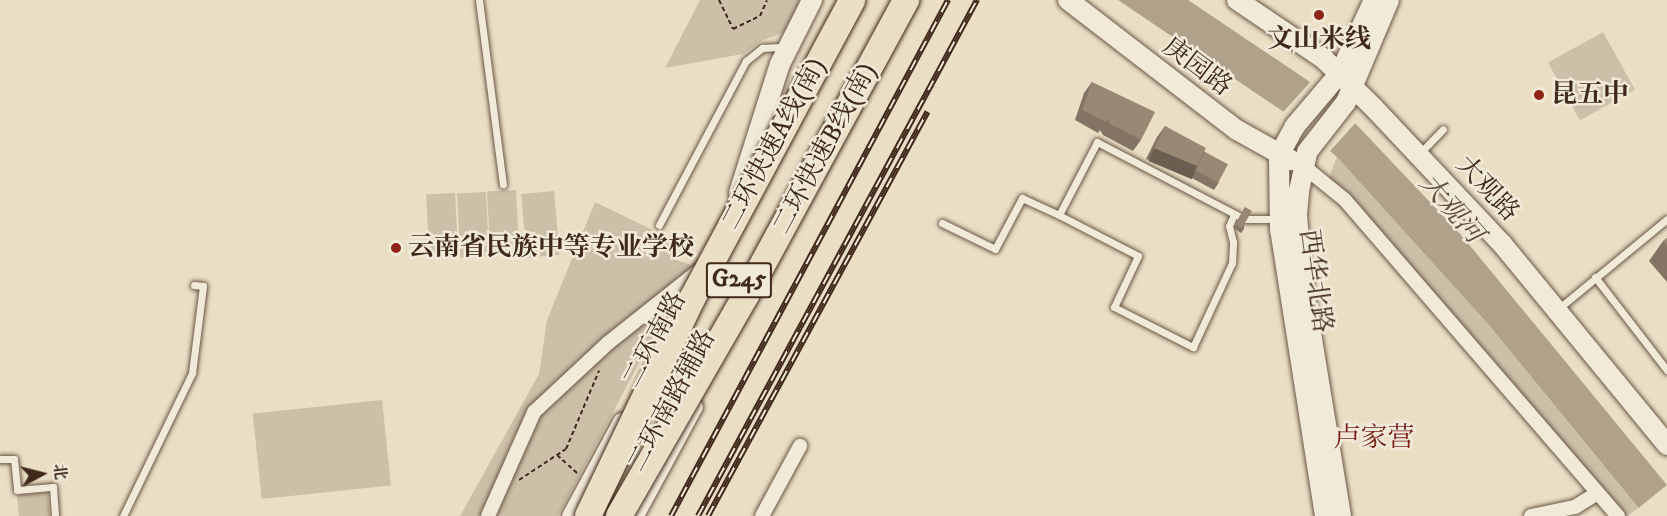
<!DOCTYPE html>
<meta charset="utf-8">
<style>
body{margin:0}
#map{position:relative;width:1667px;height:516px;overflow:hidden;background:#eadfc5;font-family:"IM FELL DW Pica","Noto Serif SC",serif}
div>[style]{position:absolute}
.green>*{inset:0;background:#cdc0a8;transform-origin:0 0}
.water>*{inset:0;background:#b0a18b}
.pier>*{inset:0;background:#eadfc5;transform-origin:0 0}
.path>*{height:2px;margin-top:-1px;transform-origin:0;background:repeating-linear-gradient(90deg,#40281a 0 4.5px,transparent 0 7.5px)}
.roads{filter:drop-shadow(0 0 2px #6a5645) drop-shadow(0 0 2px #6a5645)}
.lane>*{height:7px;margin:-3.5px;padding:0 3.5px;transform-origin:3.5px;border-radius:3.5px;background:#f1ead9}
.street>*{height:14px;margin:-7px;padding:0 7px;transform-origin:7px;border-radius:7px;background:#f1ead9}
.secondary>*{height:20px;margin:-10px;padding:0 10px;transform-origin:10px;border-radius:10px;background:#f1ead9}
.primary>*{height:21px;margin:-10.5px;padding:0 10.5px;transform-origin:10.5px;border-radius:10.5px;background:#eadfc5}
.rail>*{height:6px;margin-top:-3px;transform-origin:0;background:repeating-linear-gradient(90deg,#f1ead9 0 11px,#40281a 0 22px);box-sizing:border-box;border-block:2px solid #40281a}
.bridges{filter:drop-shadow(0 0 2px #40281a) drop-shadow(0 0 2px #40281a)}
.highway-bridge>*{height:26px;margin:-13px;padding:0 13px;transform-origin:13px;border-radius:13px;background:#eadfc5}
.wall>*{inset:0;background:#837463}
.shaded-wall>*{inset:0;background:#6a5e50;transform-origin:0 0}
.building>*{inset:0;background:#988773;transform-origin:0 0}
.dots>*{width:16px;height:16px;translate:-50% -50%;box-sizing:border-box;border:3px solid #f1ead9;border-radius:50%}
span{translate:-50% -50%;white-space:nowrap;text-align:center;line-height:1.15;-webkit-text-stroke:5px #f1ead9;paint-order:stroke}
.shield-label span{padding:2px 4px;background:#f1ead9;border:2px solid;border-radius:4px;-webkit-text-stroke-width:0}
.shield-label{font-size:24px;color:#40281a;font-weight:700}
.poi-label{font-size:26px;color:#40281a;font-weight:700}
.left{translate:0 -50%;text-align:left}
.street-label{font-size:26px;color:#40281a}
.water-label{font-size:27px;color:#624c3c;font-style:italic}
.neighbourhood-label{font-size:27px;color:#7a1f14}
.north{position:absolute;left:12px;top:444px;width:60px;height:60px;-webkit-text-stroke:4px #f1ead9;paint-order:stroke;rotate:83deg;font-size:16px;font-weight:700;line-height:24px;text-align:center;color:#40281a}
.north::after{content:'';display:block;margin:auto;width:21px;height:27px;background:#40281a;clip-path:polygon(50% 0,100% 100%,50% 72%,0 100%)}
</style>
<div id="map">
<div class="green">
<i style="clip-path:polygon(700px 0,804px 0,790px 30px,761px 41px,743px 54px,665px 68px)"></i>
<i style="left:1603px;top:32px;width:66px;height:63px;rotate:61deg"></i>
<i style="clip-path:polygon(1337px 157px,1488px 324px,1638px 508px,1627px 516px,1610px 516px,1325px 188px)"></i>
<i style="left:516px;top:190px;width:64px;height:29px;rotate:87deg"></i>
<i style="left:554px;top:191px;width:64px;height:33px;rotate:85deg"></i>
<i style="left:486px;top:192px;width:64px;height:29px;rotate:87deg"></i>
<i style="left:455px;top:193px;width:64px;height:29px;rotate:87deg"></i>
<i style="clip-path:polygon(595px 202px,667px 237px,674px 259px,691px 265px,558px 516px,460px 516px,539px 374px,547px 320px)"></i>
<i style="left:382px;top:400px;width:86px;height:130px;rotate:84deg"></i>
<i style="clip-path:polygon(47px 492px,50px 516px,19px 516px,17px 495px)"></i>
</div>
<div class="water">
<i style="clip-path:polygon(1118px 0,1188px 0,1310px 82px,1355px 123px,1462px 236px,1667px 485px,1667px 516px,1645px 516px,1488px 324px,1337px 157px,1284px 112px)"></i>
</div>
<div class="pier">
<i style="left:1312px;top:80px;width:61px;height:45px;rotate:42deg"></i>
<i style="clip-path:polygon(1667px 485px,1667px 516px,1641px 516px,1636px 510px)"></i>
</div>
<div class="path">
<i style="left:719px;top:0;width:32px;rotate:64deg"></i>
<i style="left:733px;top:29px;width:30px;rotate:-26deg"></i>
<i style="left:760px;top:16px;width:17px;rotate:-66deg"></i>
<i style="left:557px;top:455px;width:27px;rotate:42deg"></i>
<i style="left:519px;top:480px;width:56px;rotate:-33.4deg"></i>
<i style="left:566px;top:449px;width:85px;rotate:-67.1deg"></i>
</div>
<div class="roads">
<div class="lane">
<i style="left:479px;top:0;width:186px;rotate:82.6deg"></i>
<i style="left:1420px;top:153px;width:33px;rotate:-46deg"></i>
<i style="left:1059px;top:215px;width:89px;rotate:27.4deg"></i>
<i style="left:1138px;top:256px;width:56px;rotate:115.2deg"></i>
<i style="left:1114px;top:307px;width:89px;rotate:26.9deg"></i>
<i style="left:1193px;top:347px;width:93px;rotate:-65.1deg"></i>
<i style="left:1232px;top:263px;width:21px;rotate:-87deg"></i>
<i style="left:1233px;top:242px;width:16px;rotate:-104deg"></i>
<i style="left:1229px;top:226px;width:13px;rotate:-67deg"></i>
<i style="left:942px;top:223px;width:59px;rotate:26.1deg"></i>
<i style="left:995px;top:249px;width:58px;rotate:-62.1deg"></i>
<i style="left:1022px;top:198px;width:41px;rotate:24.7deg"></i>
<i style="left:1059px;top:215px;width:82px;rotate:-62.5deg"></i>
<i style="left:1097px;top:142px;width:166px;rotate:27.6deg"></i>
<i style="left:1244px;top:219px;width:33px"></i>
<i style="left:659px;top:225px;width:186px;rotate:-62.1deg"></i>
<i style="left:746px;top:61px;width:21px;rotate:-39deg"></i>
<i style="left:762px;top:48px;width:22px;rotate:-3deg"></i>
<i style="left:1595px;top:277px;width:118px;rotate:52.3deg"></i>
<i style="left:1558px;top:309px;width:141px;rotate:-39.5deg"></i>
<i style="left:0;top:459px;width:14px"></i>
<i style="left:14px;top:459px;width:31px;rotate:84deg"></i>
<i style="left:17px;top:490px;width:36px;rotate:-5deg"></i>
<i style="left:53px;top:487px;width:29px;rotate:86deg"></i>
<i style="left:123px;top:516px;width:159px;rotate:-64.2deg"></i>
<i style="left:192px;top:373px;width:88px;rotate:-82.8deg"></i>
<i style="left:203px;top:286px;width:9px;rotate:-174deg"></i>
</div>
<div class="street">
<i style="left:1302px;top:165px;width:55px;rotate:39.1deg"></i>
<i style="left:1345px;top:200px;width:418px;rotate:49.2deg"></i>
<i style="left:488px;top:516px;width:114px;rotate:-66.1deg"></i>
<i style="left:534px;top:412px;width:101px;rotate:-43deg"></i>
<i style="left:608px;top:343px;width:119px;rotate:-38.5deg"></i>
<i style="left:569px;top:516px;width:109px;rotate:-61.6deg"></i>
<i style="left:637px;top:516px;width:124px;rotate:-61.6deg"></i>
<i style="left:762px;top:516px;width:80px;rotate:-61.5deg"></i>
<i style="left:1531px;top:516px;width:45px;rotate:-11.6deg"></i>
<i style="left:1575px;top:507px;width:26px;rotate:-32deg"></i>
</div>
<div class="secondary">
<i style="left:1068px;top:0;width:213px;rotate:37.6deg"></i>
<i style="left:1237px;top:130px;width:62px;rotate:29.1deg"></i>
<i style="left:1237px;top:0;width:105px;rotate:34.1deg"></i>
<i style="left:1324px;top:59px;width:70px;rotate:44.4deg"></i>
<i style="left:1374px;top:108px;width:188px;rotate:46.7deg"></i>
<i style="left:1503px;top:245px;width:259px;rotate:50.6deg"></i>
<i style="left:739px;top:193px;width:135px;rotate:-72.4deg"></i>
<i style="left:780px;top:64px;width:72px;rotate:-63.4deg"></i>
<i style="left:1325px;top:516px;width:290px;rotate:-98.9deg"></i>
<i style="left:1280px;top:230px;width:75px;rotate:-90.8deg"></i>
<i style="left:1279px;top:155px;width:33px;rotate:-61deg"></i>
<i style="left:1295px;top:126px;width:70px;rotate:-49.7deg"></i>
<i style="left:1340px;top:73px;width:81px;rotate:-65deg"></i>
<i style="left:1341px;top:516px;width:234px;rotate:-99.3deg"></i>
<i style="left:1303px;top:285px;width:70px;rotate:-94.9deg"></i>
<i style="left:1297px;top:215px;width:24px;rotate:-85deg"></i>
<i style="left:1299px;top:191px;width:40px;rotate:-78deg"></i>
<i style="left:1307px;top:152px;width:63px;rotate:-52deg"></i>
<i style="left:1346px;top:102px;width:111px;rotate:-67.1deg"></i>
</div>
<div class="primary">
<i style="left:712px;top:330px;width:375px;rotate:-61.7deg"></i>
<i style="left:682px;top:346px;width:393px;rotate:-61.7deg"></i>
</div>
</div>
<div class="rail">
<i style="left:671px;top:516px;width:586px;rotate:-61.77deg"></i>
<i style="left:698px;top:516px;width:587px;rotate:-61.6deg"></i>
<i style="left:708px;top:516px;width:460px;rotate:-61.5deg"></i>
</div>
<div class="bridges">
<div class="highway-bridge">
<i style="left:588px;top:516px;width:241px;rotate:-64.4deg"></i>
<i style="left:692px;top:299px;width:339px;rotate:-61.8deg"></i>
<i style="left:619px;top:516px;width:255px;rotate:-60.1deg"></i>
<i style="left:746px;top:295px;width:336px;rotate:-61.5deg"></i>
</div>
</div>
<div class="wall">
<i style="clip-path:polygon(1092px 82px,1141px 140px,1133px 151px,1103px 135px,1100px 130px,1098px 133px,1075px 120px,1084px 93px)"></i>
<i style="clip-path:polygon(1165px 126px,1205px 152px,1219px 182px,1214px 190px,1190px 177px,1146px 159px,1157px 137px)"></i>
<i style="clip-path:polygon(1245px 207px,1244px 229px,1241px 233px,1234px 228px)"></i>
<i style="clip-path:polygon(1667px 238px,1667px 282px,1649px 261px,1663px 241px)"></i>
</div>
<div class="shaded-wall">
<i style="left:1154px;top:148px;width:47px;height:14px;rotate:23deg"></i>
</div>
<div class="building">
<i style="clip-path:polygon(1092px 82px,1155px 112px,1141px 140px,1110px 124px,1108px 119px,1106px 122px,1082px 110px)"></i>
<i style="clip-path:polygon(1165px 126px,1206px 148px,1197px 166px,1154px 148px)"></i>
<i style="left:1205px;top:152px;width:26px;height:21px;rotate:28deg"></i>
<i style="left:1245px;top:207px;width:8px;height:20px;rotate:30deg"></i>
<i style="clip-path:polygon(1667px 238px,1667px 246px,1663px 241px)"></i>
</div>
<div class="dots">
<i style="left:1319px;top:15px;background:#8f2418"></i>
<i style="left:1539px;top:95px;background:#8f2418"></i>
<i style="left:396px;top:248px;background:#8f2418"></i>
</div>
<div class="shield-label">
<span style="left:739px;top:280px">G245</span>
</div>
<div class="poi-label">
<span style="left:1319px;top:40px">文山米线</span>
<span class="left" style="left:1551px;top:95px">昆五中</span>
<span class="left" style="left:408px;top:248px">云南省民族中等专业学校</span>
</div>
<div class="street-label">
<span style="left:1197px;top:67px;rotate:37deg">庚园路</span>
<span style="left:774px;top:144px;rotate:-62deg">二环快速A线(南)</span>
<span style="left:825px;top:149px;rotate:-62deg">二环快速B线(南)</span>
<span style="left:1487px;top:189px;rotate:47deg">大观路</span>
<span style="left:1315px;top:281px;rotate:82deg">西华北路</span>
<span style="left:655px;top:340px;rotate:-62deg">二环南路</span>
<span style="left:672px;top:401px;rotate:-62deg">二环南路辅路</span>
</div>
<div class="water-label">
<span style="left:1451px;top:209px;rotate:49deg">大观河</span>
</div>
<div class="neighbourhood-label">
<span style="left:1374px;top:439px">卢家营</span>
</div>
<div class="north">北</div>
</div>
